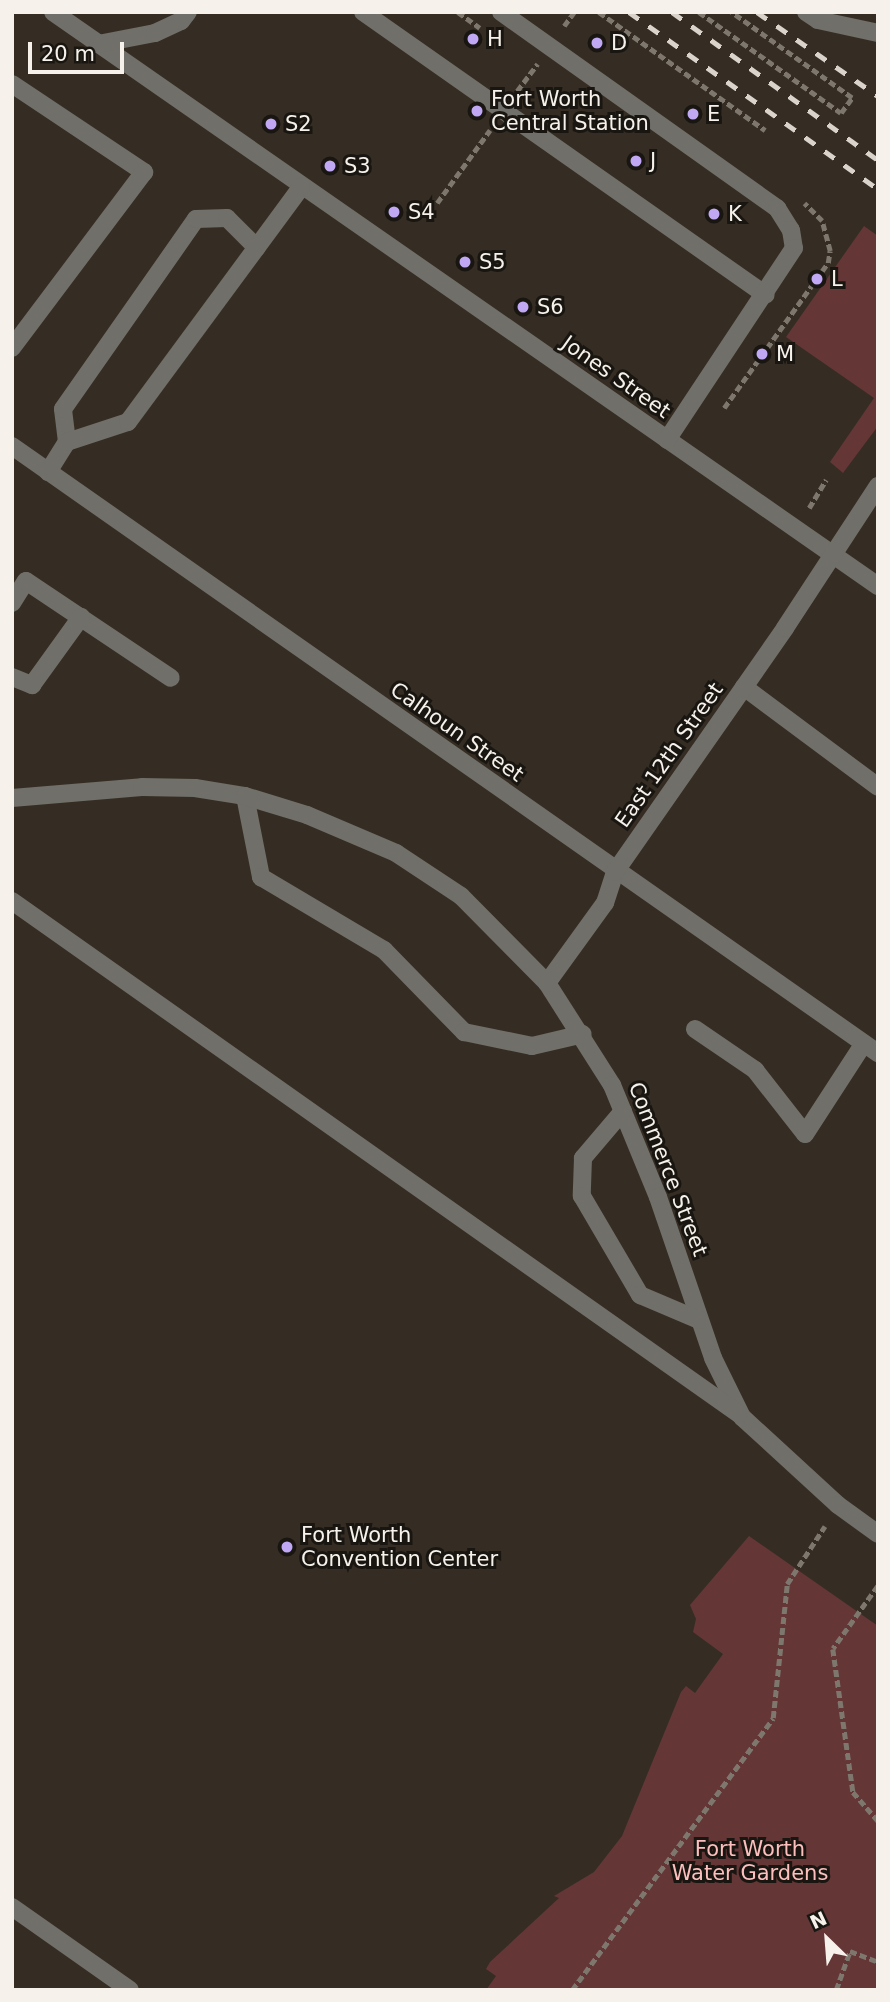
<!DOCTYPE html>
<style>
body{margin:0}
#map{position:relative;width:890px;height:2002px;overflow:hidden;background:#352d23;font-family:"DejaVu Sans",sans-serif}
div>[style]{position:absolute}
.green>*{inset:0;background:#643636}
.path>*{height:4.5px;margin-top:-2.25px;transform-origin:0;background:repeating-linear-gradient(90deg,#7e776e 0 7px,transparent 0 10.5px)}
.minor>*{height:18px;margin:-9px;padding:0 9px;transform-origin:9px;border-radius:9px;background:#706f69}
.rail>*{height:5px;margin-top:-2.5px;transform-origin:0;background:repeating-linear-gradient(90deg,#d9d3cc 0 12px,transparent 0 24px)}
.dots>*{width:19px;height:19px;translate:-50% -50%;box-sizing:border-box;border:4px solid #191611;border-radius:50%}
span{translate:-50% -50%;white-space:nowrap;text-align:center;line-height:1.15;-webkit-text-stroke:6px #191611;paint-order:stroke}
.poi-label{font-size:21px;color:#f6f1ea}
.left{translate:0 -50%;text-align:left}
.street-label{font-size:21px;color:#f6f1ea}
.park-label{font-size:21px;color:#fcbfbd}
.frame{position:absolute;inset:0;border:14px solid #f6f1ea;pointer-events:none}
.north{position:absolute;left:792px;top:1904px;width:70px;height:70px;-webkit-text-stroke:5px #191611;paint-order:stroke;rotate:335deg;font-size:19px;font-weight:700;line-height:28px;text-align:center;color:#f6f1ea}
.north::after{content:'';display:block;margin:auto;width:24px;height:32px;background:#f6f1ea;clip-path:polygon(50% 0,100% 100%,50% 72%,0 100%)}
.scale{position:absolute;left:28px;top:42px;width:96px;height:32px;box-sizing:border-box;border:4px solid #f6f1ea;border-top:0;padding-left:9px;font-size:21px;line-height:24px;white-space:nowrap;color:#f6f1ea;-webkit-text-stroke:5px #191611;paint-order:stroke}
</style>
<div id="map">
<div class="green">
<i style="clip-path:polygon(864px 226px,878px 236px,878px 426px,843px 473px,830px 462px,874px 398px,786px 337px)"></i>
<i style="clip-path:polygon(749px 1536px,878px 1626px,878px 1990px,486px 1990px,496px 1976px,486px 1969px,490px 1962px,559px 1898px,554px 1896px,594px 1872px,622px 1836px,681px 1692px,686px 1686px,695px 1693px,723px 1654px,693px 1632px,696px 1619px,690px 1605px)"></i>
</div>
<div class="path">
<i style="left:458px;top:12px;width:27px;rotate:36deg"></i>
<i style="left:599px;top:12px;width:204px;rotate:35.4deg"></i>
<i style="left:699px;top:12px;width:174px;rotate:35.4deg"></i>
<i style="left:841px;top:113px;width:19px;rotate:-54deg"></i>
<i style="left:852px;top:98px;width:148px;rotate:-144.6deg"></i>
<i style="left:564px;top:26px;width:17px;rotate:-54deg"></i>
<i style="left:517px;top:91px;width:34px;rotate:-53deg"></i>
<i style="left:437px;top:203px;width:90px;rotate:-54deg"></i>
<i style="left:724px;top:408px;width:178px;rotate:-54.4deg"></i>
<i style="left:828px;top:263px;width:12px;rotate:-81deg"></i>
<i style="left:830px;top:251px;width:31px;rotate:-105deg"></i>
<i style="left:822px;top:221px;width:25px;rotate:-135deg"></i>
<i style="left:809px;top:508px;width:33px;rotate:-59deg"></i>
<i style="left:878px;top:1586px;width:77px;rotate:125.5deg"></i>
<i style="left:833px;top:1649px;width:144px;rotate:82deg"></i>
<i style="left:853px;top:1792px;width:38px;rotate:49deg"></i>
<i style="left:572px;top:1990px;width:338px;rotate:-53.5deg"></i>
<i style="left:773px;top:1718px;width:135px;rotate:-84deg"></i>
<i style="left:787px;top:1584px;width:69px;rotate:-56.8deg"></i>
<i style="left:836px;top:1990px;width:41px;rotate:-70.3deg"></i>
<i style="left:850px;top:1951px;width:30px;rotate:21deg"></i>
</div>
<div class="minor">
<i style="left:53px;top:12px;width:1005px;rotate:34.83deg"></i>
<i style="left:363px;top:12px;width:492px;rotate:35.1deg"></i>
<i style="left:501px;top:12px;width:339px;rotate:35.4deg"></i>
<i style="left:777px;top:208px;width:26px;rotate:58deg"></i>
<i style="left:791px;top:230px;width:18px;rotate:81deg"></i>
<i style="left:794px;top:248px;width:230px;rotate:123.5deg"></i>
<i style="left:806px;top:12px;width:14px;rotate:34deg"></i>
<i style="left:818px;top:20px;width:61px;rotate:12.2deg"></i>
<i style="left:98px;top:44px;width:58px;rotate:-10.9deg"></i>
<i style="left:155px;top:33px;width:29px;rotate:-25deg"></i>
<i style="left:181px;top:21px;width:11px;rotate:-52deg"></i>
<i style="left:12px;top:84px;width:159px;rotate:33.7deg"></i>
<i style="left:144px;top:172px;width:220px;rotate:126.9deg"></i>
<i style="left:67px;top:442px;width:33px;rotate:-97deg"></i>
<i style="left:63px;top:409px;width:232px;rotate:-55deg"></i>
<i style="left:196px;top:219px;width:31px;rotate:-2deg"></i>
<i style="left:227px;top:218px;width:42px;rotate:45deg"></i>
<i style="left:12px;top:446px;width:1058px;rotate:35.03deg"></i>
<i style="left:48px;top:472px;width:36px;rotate:-58deg"></i>
<i style="left:67px;top:442px;width:64px;rotate:-18.2deg"></i>
<i style="left:128px;top:422px;width:293px;rotate:-53.6deg"></i>
<i style="left:12px;top:603px;width:26px;rotate:-58deg"></i>
<i style="left:26px;top:581px;width:174px;rotate:33.8deg"></i>
<i style="left:12px;top:677px;width:22px;rotate:22deg"></i>
<i style="left:32px;top:685px;width:84px;rotate:-54.2deg"></i>
<i style="left:744px;top:687px;width:167px;rotate:36.7deg"></i>
<i style="left:245px;top:796px;width:83px;rotate:78.8deg"></i>
<i style="left:261px;top:877px;width:143px;rotate:30.7deg"></i>
<i style="left:384px;top:950px;width:115px;rotate:45.7deg"></i>
<i style="left:464px;top:1032px;width:69px;rotate:11.6deg"></i>
<i style="left:532px;top:1046px;width:52px;rotate:-13.2deg"></i>
<i style="left:12px;top:798px;width:130px;rotate:-4.8deg"></i>
<i style="left:142px;top:787px;width:53px;rotate:1.1deg"></i>
<i style="left:195px;top:788px;width:51px;rotate:9.1deg"></i>
<i style="left:245px;top:796px;width:65px;rotate:17deg"></i>
<i style="left:307px;top:815px;width:97px;rotate:23.1deg"></i>
<i style="left:396px;top:853px;width:78px;rotate:33.5deg"></i>
<i style="left:461px;top:896px;width:122px;rotate:45.3deg"></i>
<i style="left:547px;top:983px;width:121px;rotate:57.5deg"></i>
<i style="left:612px;top:1085px;width:121px;rotate:67.7deg"></i>
<i style="left:658px;top:1197px;width:170px;rotate:71.1deg"></i>
<i style="left:713px;top:1358px;width:66px;rotate:63.8deg"></i>
<i style="left:742px;top:1417px;width:130px;rotate:42.5deg"></i>
<i style="left:838px;top:1505px;width:49px;rotate:35.9deg"></i>
<i style="left:12px;top:901px;width:890px;rotate:35.21deg"></i>
<i style="left:547px;top:983px;width:99px;rotate:-54.1deg"></i>
<i style="left:605px;top:903px;width:33px;rotate:-72deg"></i>
<i style="left:615px;top:872px;width:297px;rotate:-55.1deg"></i>
<i style="left:785px;top:628px;width:170px;rotate:-56.8deg"></i>
<i style="left:695px;top:1029px;width:73px;rotate:34.3deg"></i>
<i style="left:755px;top:1070px;width:81px;rotate:52deg"></i>
<i style="left:805px;top:1134px;width:108px;rotate:-57deg"></i>
<i style="left:623px;top:1111px;width:62px;rotate:130.4deg"></i>
<i style="left:583px;top:1158px;width:38px;rotate:92deg"></i>
<i style="left:582px;top:1196px;width:115px;rotate:59.6deg"></i>
<i style="left:640px;top:1295px;width:64px;rotate:23deg"></i>
<i style="left:12px;top:1907px;width:144px;rotate:35.1deg"></i>
</div>
<div class="rail">
<i style="left:629px;top:12px;width:305px;rotate:35.4deg"></i>
<i style="left:672px;top:12px;width:254px;rotate:35.7deg"></i>
<i style="left:757px;top:12px;width:147px;rotate:34.8deg"></i>
</div>
<div class="dots">
<i style="left:473px;top:39px;background:#c0a8f4"></i>
<i style="left:597px;top:43px;background:#c0a8f4"></i>
<i style="left:477px;top:111px;background:#c0a8f4"></i>
<i style="left:693px;top:114px;background:#c0a8f4"></i>
<i style="left:271px;top:124px;background:#c0a8f4"></i>
<i style="left:636px;top:161px;background:#c0a8f4"></i>
<i style="left:330px;top:166px;background:#c0a8f4"></i>
<i style="left:394px;top:212px;background:#c0a8f4"></i>
<i style="left:714px;top:214px;background:#c0a8f4"></i>
<i style="left:465px;top:262px;background:#c0a8f4"></i>
<i style="left:817px;top:279px;background:#c0a8f4"></i>
<i style="left:523px;top:307px;background:#c0a8f4"></i>
<i style="left:762px;top:354px;background:#c0a8f4"></i>
<i style="left:287px;top:1547px;background:#c0a8f4"></i>
</div>
<div class="poi-label">
<span class="left" style="left:487px;top:39px">H</span>
<span class="left" style="left:611px;top:43px">D</span>
<span class="left" style="left:491px;top:111px">Fort Worth<br>Central Station</span>
<span class="left" style="left:707px;top:114px">E</span>
<span class="left" style="left:285px;top:124px">S2</span>
<span class="left" style="left:650px;top:161px">J</span>
<span class="left" style="left:344px;top:166px">S3</span>
<span class="left" style="left:408px;top:212px">S4</span>
<span class="left" style="left:728px;top:214px">K</span>
<span class="left" style="left:479px;top:262px">S5</span>
<span class="left" style="left:831px;top:279px">L</span>
<span class="left" style="left:537px;top:307px">S6</span>
<span class="left" style="left:776px;top:354px">M</span>
<span class="left" style="left:301px;top:1547px">Fort Worth<br>Convention Center</span>
</div>
<div class="street-label">
<span style="left:616px;top:377px;rotate:35deg">Jones Street</span>
<span style="left:457px;top:732px;rotate:35deg">Calhoun Street</span>
<span style="left:669px;top:755px;rotate:-55deg">East 12th Street</span>
<span style="left:668px;top:1169px;rotate:69deg">Commerce Street</span>
</div>
<div class="park-label">
<span style="left:750px;top:1861px">Fort Worth<br>Water Gardens</span>
</div>
<div class="frame"></div>
<div class="north">N</div>
<div class="scale">20 m</div>
</div>
